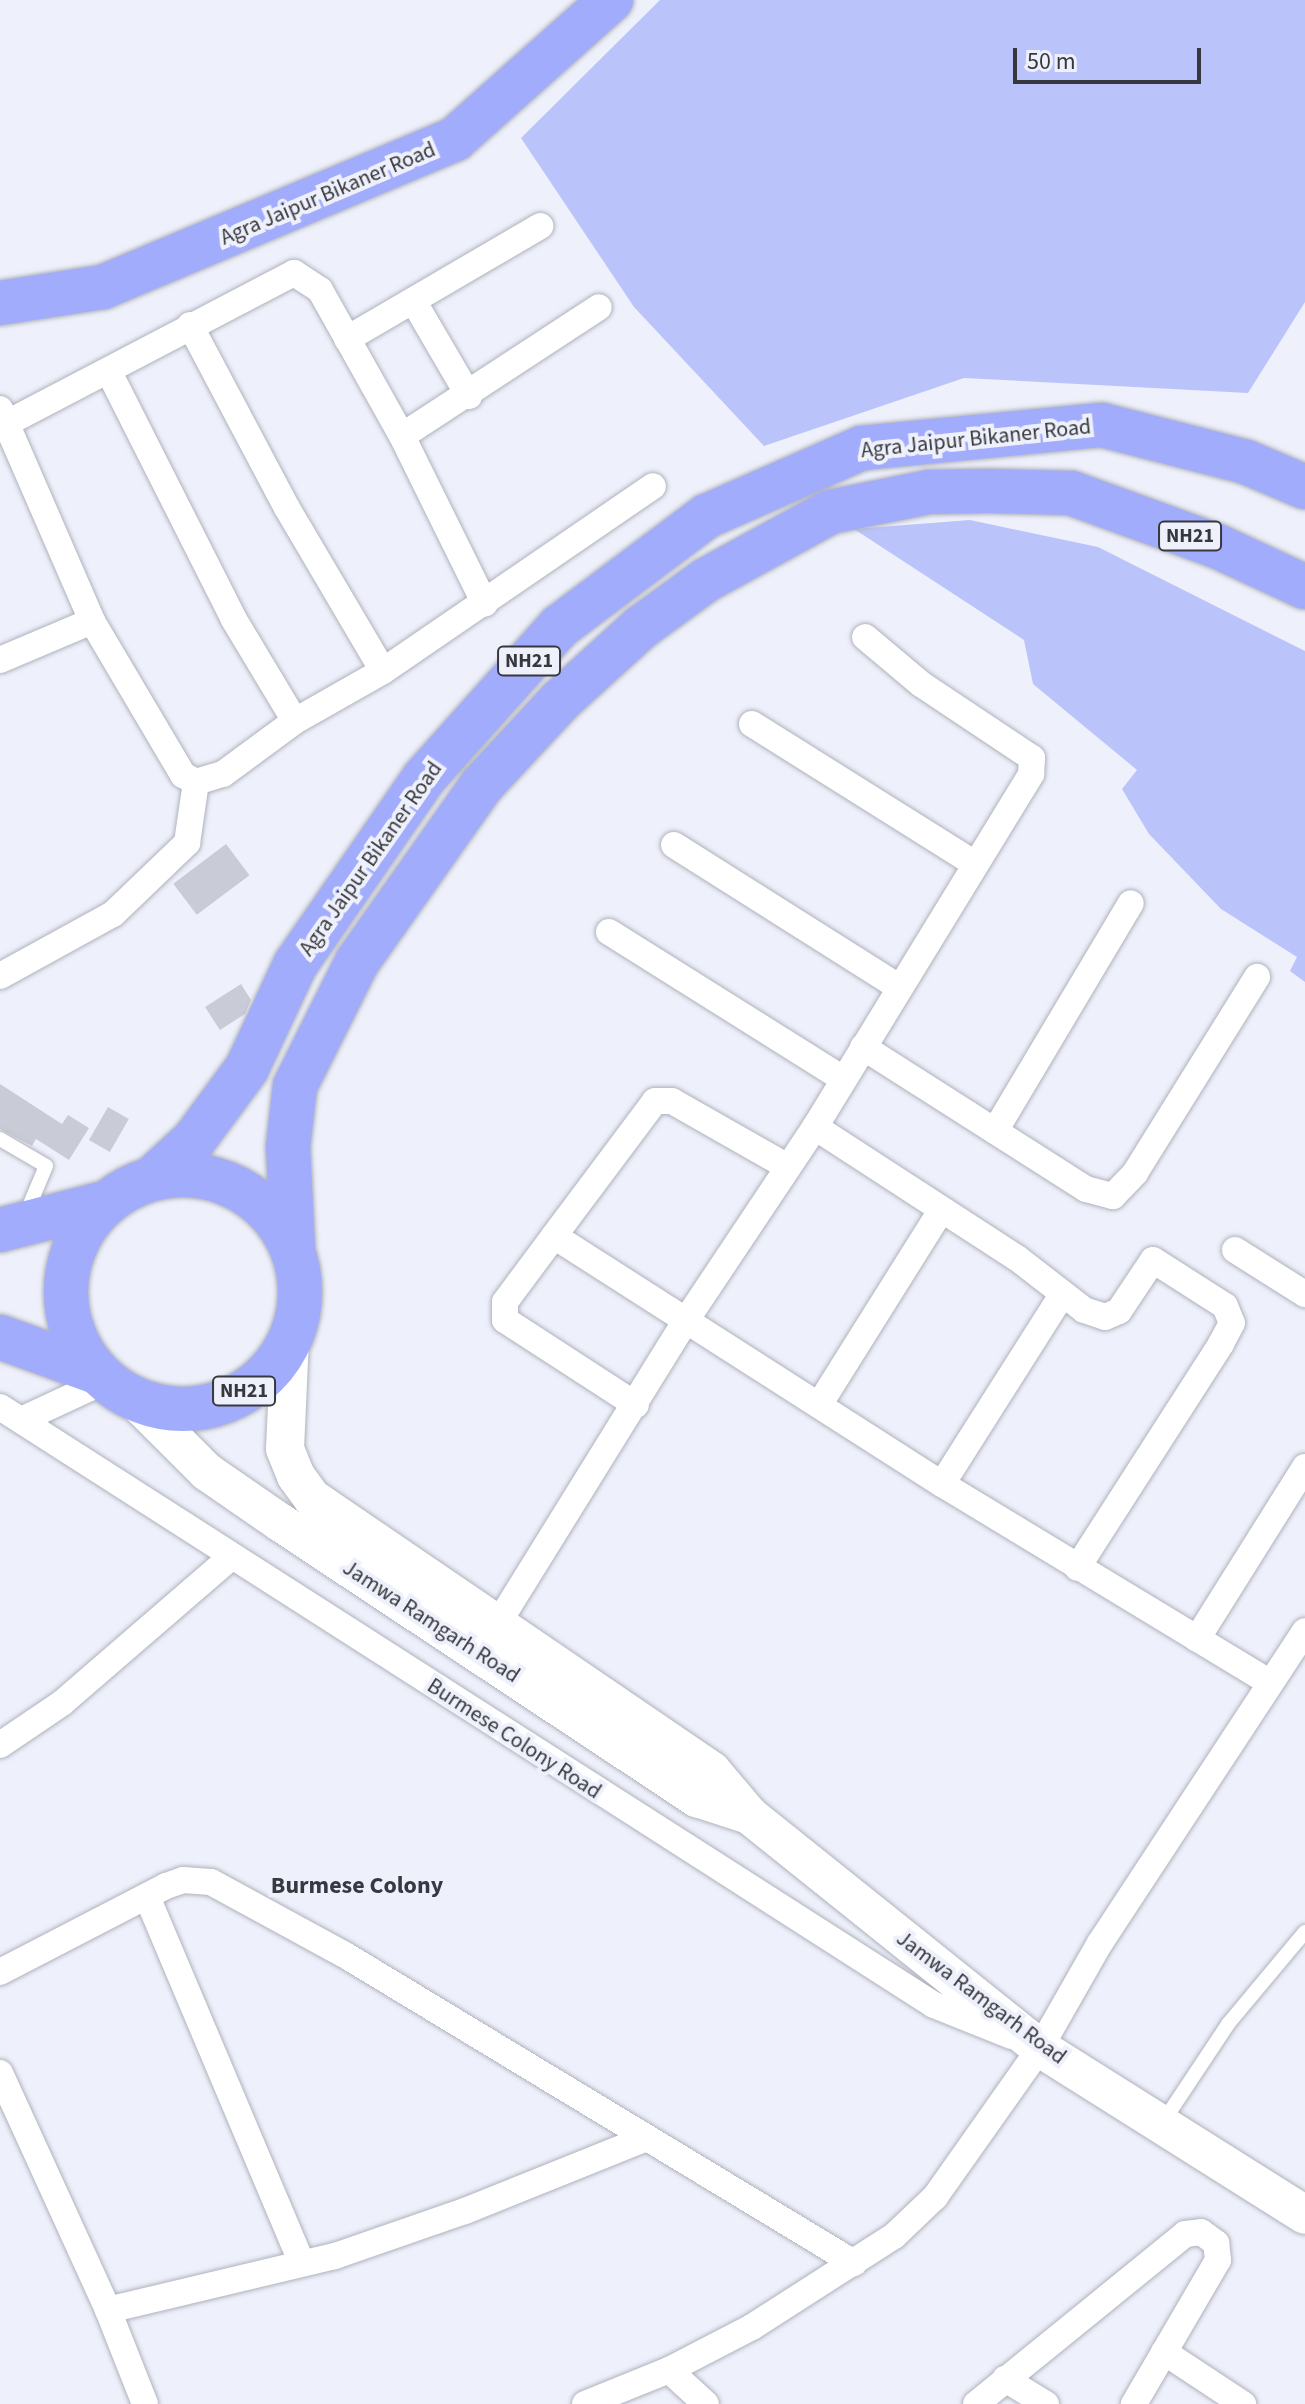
<!DOCTYPE html>
<style>
body{margin:0}
#map{position:relative;width:1305px;height:2404px;overflow:hidden;background:#eef1fb;font-family:"Source Sans 3",sans-serif}
div>[style]{position:absolute}
.green>*{inset:0;background:#bac4fa}
.building>*{inset:0;background:#c9cbd6;transform-origin:0 0}
.roads{filter:drop-shadow(0 0 2px #afb2bc) drop-shadow(0 0 2px #afb2bc)}
.service>*{height:14px;margin:-7px;padding:0 7px;transform-origin:7px;border-radius:7px;background:#fff}
.minor>*{height:26px;margin:-13px;padding:0 13px;transform-origin:13px;border-radius:13px;background:#fff}
.secondary>*{height:38px;margin:-19px;padding:0 19px;transform-origin:19px;border-radius:19px;background:#fff}
.trunk>*{height:44px;margin:-22px;padding:0 22px;transform-origin:22px;border-radius:22px;background:#a2acfc}
.trunk>.ring{margin:-22px;padding:0;box-sizing:content-box;background:none;border:44px solid #a2acfc;border-radius:50%}
span{translate:-50% -50%;white-space:nowrap;text-align:center;line-height:1.15;-webkit-text-stroke:8px #eef1fb;paint-order:stroke}
.shield-label span{padding:2px 6px;background:#eef1fb;border:2px solid;border-radius:6px;-webkit-text-stroke-width:0}
.shield-label{font-size:20px;color:#37383d;font-weight:700}
.street-label{font-size:22px;color:#37383d}
.neighbourhood-label{font-size:24px;color:#373941;font-weight:700}
.scale{position:absolute;left:1013px;top:48px;width:188px;height:36px;box-sizing:border-box;border:4px solid #37383d;border-top:0;padding-left:10px;font-size:24px;line-height:28px;white-space:nowrap;color:#37383d;-webkit-text-stroke:6px #eef1fb;paint-order:stroke}
</style>
<div id="map">
<div class="green">
<i style="clip-path:polygon(660px 0,1305px 0,1305px 302px,1248px 393px,964px 378px,764px 446px,634px 307px,521px 138px)"></i>
<i style="clip-path:polygon(970px 520px,1098px 547px,1305px 651px,1305px 982px,1290px 971px,1297px 957px,1221px 909px,1149px 834px,1122px 789px,1137px 770px,1033px 684px,1024px 640px,854px 529px)"></i>
</div>
<div class="building">
<i style="left:226px;top:844px;width:39px;height:66px;rotate:53deg"></i>
<i style="clip-path:polygon(241px 984px,251px 1000px,245px 1014px,220px 1030px,205px 1007px)"></i>
<i style="clip-path:polygon(0 1084px,62px 1124px,68px 1115px,89px 1128px,69px 1160px,36px 1139px,32px 1146px,0 1129px)"></i>
<i style="left:108px;top:1107px;width:24px;height:38px;rotate:30deg"></i>
</div>
<div class="roads">
<div class="service">
<i style="left:0;top:1139px;width:53px;rotate:30.4deg"></i>
<i style="left:46px;top:1166px;width:54px;rotate:112.8deg"></i>
<i style="left:1163px;top:2122px;width:118px;rotate:-56.4deg"></i>
<i style="left:1228px;top:2024px;width:120px;rotate:-50.1deg"></i>
</div>
<div class="minor">
<i style="left:414px;top:302px;width:109px;rotate:59.7deg"></i>
<i style="left:190px;top:325px;width:207px;rotate:62.1deg"></i>
<i style="left:287px;top:508px;width:189px;rotate:59.5deg"></i>
<i style="left:347px;top:339px;width:224px;rotate:-30.3deg"></i>
<i style="left:109px;top:372px;width:275px;rotate:63.2deg"></i>
<i style="left:233px;top:618px;width:120px;rotate:59deg"></i>
<i style="left:0;top:409px;width:231px;rotate:66.5deg"></i>
<i style="left:92px;top:621px;width:179px;rotate:59.4deg"></i>
<i style="left:183px;top:775px;width:15px;rotate:28deg"></i>
<i style="left:196px;top:782px;width:28px;rotate:-17deg"></i>
<i style="left:223px;top:774px;width:89px;rotate:-36.4deg"></i>
<i style="left:295px;top:721px;width:101px;rotate:-29.6deg"></i>
<i style="left:383px;top:671px;width:327px;rotate:-34.4deg"></i>
<i style="left:9px;top:422px;width:322px;rotate:-27.6deg"></i>
<i style="left:294px;top:273px;width:31px;rotate:33deg"></i>
<i style="left:320px;top:290px;width:167px;rotate:60.7deg"></i>
<i style="left:402px;top:436px;width:187px;rotate:63.7deg"></i>
<i style="left:402px;top:436px;width:235px;rotate:-33.2deg"></i>
<i style="left:0;top:660px;width:100px;rotate:-23deg"></i>
<i style="left:752px;top:724px;width:262px;rotate:32.1deg"></i>
<i style="left:674px;top:845px;width:264px;rotate:32.3deg"></i>
<i style="left:609px;top:932px;width:276px;rotate:32.1deg"></i>
<i style="left:0;top:976px;width:129px;rotate:-28.8deg"></i>
<i style="left:113px;top:914px;width:103px;rotate:-43.8deg"></i>
<i style="left:187px;top:843px;width:62px;rotate:-81.6deg"></i>
<i style="left:863px;top:1047px;width:264px;rotate:32.5deg"></i>
<i style="left:1086px;top:1189px;width:28px;rotate:15deg"></i>
<i style="left:1113px;top:1196px;width:32px;rotate:-46deg"></i>
<i style="left:1135px;top:1173px;width:231px;rotate:-58.1deg"></i>
<i style="left:815px;top:1127px;width:241px;rotate:33deg"></i>
<i style="left:1017px;top:1258px;width:85px;rotate:37.8deg"></i>
<i style="left:1084px;top:1310px;width:22px;rotate:18deg"></i>
<i style="left:1105px;top:1317px;width:15px;rotate:-23deg"></i>
<i style="left:1119px;top:1311px;width:61px;rotate:-56.3deg"></i>
<i style="left:1153px;top:1260px;width:85px;rotate:32.6deg"></i>
<i style="left:1225px;top:1306px;width:18px;rotate:68deg"></i>
<i style="left:1232px;top:1323px;width:24px;rotate:118deg"></i>
<i style="left:1221px;top:1344px;width:266px;rotate:122.7deg"></i>
<i style="left:995px;top:1131px;width:265px;rotate:-59.2deg"></i>
<i style="left:788px;top:1167px;width:133px;rotate:-150.4deg"></i>
<i style="left:672px;top:1101px;width:17px;rotate:180deg"></i>
<i style="left:655px;top:1101px;width:169px;rotate:126.8deg"></i>
<i style="left:554px;top:1236px;width:460px;rotate:32.6deg"></i>
<i style="left:942px;top:1484px;width:380px;rotate:31.2deg"></i>
<i style="left:554px;top:1236px;width:82px;rotate:126.6deg"></i>
<i style="left:505px;top:1302px;width:18px;rotate:90deg"></i>
<i style="left:505px;top:1320px;width:156px;rotate:33deg"></i>
<i style="left:1235px;top:1250px;width:83px;rotate:32.2deg"></i>
<i style="left:819px;top:1405px;width:228px;rotate:-57.9deg"></i>
<i style="left:0;top:1407px;width:1109px;rotate:32.63deg"></i>
<i style="left:934px;top:2005px;width:83px;rotate:21.9deg"></i>
<i style="left:21px;top:1420px;width:95px;rotate:-24.9deg"></i>
<i style="left:942px;top:1484px;width:224px;rotate:-57.6deg"></i>
<i style="left:497px;top:1625px;width:357px;rotate:-58.2deg"></i>
<i style="left:685px;top:1322px;width:234px;rotate:-56.3deg"></i>
<i style="left:815px;top:1127px;width:414px;rotate:-58.5deg"></i>
<i style="left:1031px;top:774px;width:16px;rotate:-86deg"></i>
<i style="left:1032px;top:758px;width:133px;rotate:-146.3deg"></i>
<i style="left:921px;top:684px;width:73px;rotate:-140deg"></i>
<i style="left:1197px;top:1639px;width:203px;rotate:-57.9deg"></i>
<i style="left:0;top:1745px;width:75px;rotate:-34.1deg"></i>
<i style="left:62px;top:1703px;width:223px;rotate:-40.8deg"></i>
<i style="left:148px;top:1899px;width:394px;rotate:67.1deg"></i>
<i style="left:0;top:1972px;width:187px;rotate:-27.4deg"></i>
<i style="left:166px;top:1886px;width:18px;rotate:-19deg"></i>
<i style="left:183px;top:1880px;width:28px;rotate:4deg"></i>
<i style="left:211px;top:1882px;width:153px;rotate:28.6deg"></i>
<i style="left:345px;top:1955px;width:595px;rotate:31.18deg"></i>
<i style="left:0;top:2073px;width:260px;rotate:65.5deg"></i>
<i style="left:108px;top:2310px;width:101px;rotate:68.5deg"></i>
<i style="left:108px;top:2310px;width:233px;rotate:-13.4deg"></i>
<i style="left:335px;top:2256px;width:138px;rotate:-19.1deg"></i>
<i style="left:465px;top:2211px;width:193px;rotate:-21.9deg"></i>
<i style="left:1164px;top:2352px;width:95px;rotate:33.4deg"></i>
<i style="left:669px;top:2370px;width:50px;rotate:42.6deg"></i>
<i style="left:1005px;top:2379px;width:48px;rotate:31.4deg"></i>
<i style="left:585px;top:2404px;width:91px;rotate:-22deg"></i>
<i style="left:669px;top:2370px;width:93px;rotate:-27.4deg"></i>
<i style="left:752px;top:2327px;width:169px;rotate:-32.7deg"></i>
<i style="left:894px;top:2236px;width:57px;rotate:-43.6deg"></i>
<i style="left:935px;top:2197px;width:182px;rotate:-54.8deg"></i>
<i style="left:1040px;top:2048px;width:121px;rotate:-60.3deg"></i>
<i style="left:1100px;top:1943px;width:373px;rotate:-56.7deg"></i>
<i style="left:976px;top:2404px;width:269px;rotate:-39.1deg"></i>
<i style="left:1185px;top:2234px;width:16px;rotate:-7deg"></i>
<i style="left:1201px;top:2232px;width:19px;rotate:36deg"></i>
<i style="left:1216px;top:2243px;width:17px;rotate:83deg"></i>
<i style="left:1218px;top:2260px;width:167px;rotate:120.3deg"></i>
</div>
<div class="secondary">
<i style="left:290px;top:1339px;width:110px;rotate:92.6deg"></i>
<i style="left:285px;top:1449px;width:29px;rotate:68deg"></i>
<i style="left:296px;top:1476px;width:27px;rotate:54deg"></i>
<i style="left:312px;top:1498px;width:484px;rotate:34.3deg"></i>
<i style="left:712px;top:1771px;width:57px;rotate:49.9deg"></i>
<i style="left:749px;top:1815px;width:373px;rotate:38.7deg"></i>
<i style="left:1040px;top:2048px;width:313px;rotate:32.2deg"></i>
<i style="left:134px;top:1399px;width:103px;rotate:45deg"></i>
<i style="left:207px;top:1472px;width:90px;rotate:34.6deg"></i>
<i style="left:281px;top:1523px;width:499px;rotate:33.5deg"></i>
<i style="left:697px;top:1798px;width:55px;rotate:18.1deg"></i>
</div>
<div class="trunk">
<i style="left:0;top:303px;width:104px;rotate:-8.8deg"></i>
<i style="left:103px;top:287px;width:382px;rotate:-22.8deg"></i>
<i style="left:455px;top:139px;width:209px;rotate:-41.7deg"></i>
<i class="ring" style="left:66px;top:1175px;width:190px;height:190px"></i>
<i style="left:154px;top:1177px;width:54px;rotate:-42.8deg"></i>
<i style="left:194px;top:1140px;width:89px;rotate:-53.6deg"></i>
<i style="left:247px;top:1068px;width:114px;rotate:-65deg"></i>
<i style="left:295px;top:965px;width:227px;rotate:-55.4deg"></i>
<i style="left:424px;top:778px;width:203px;rotate:-48.2deg"></i>
<i style="left:559px;top:627px;width:185px;rotate:-36.9deg"></i>
<i style="left:707px;top:516px;width:169px;rotate:-23.7deg"></i>
<i style="left:862px;top:448px;width:241px;rotate:-5.5deg"></i>
<i style="left:1102px;top:425px;width:149px;rotate:14.4deg"></i>
<i style="left:1246px;top:462px;width:64px;rotate:23deg"></i>
<i style="left:0;top:1230px;width:104px;rotate:-14.4deg"></i>
<i style="left:293px;top:1248px;width:101px;rotate:-92.8deg"></i>
<i style="left:288px;top:1147px;width:61px;rotate:-83.5deg"></i>
<i style="left:295px;top:1086px;width:139px;rotate:-63.4deg"></i>
<i style="left:357px;top:962px;width:215px;rotate:-54.8deg"></i>
<i style="left:481px;top:786px;width:117px;rotate:-47.1deg"></i>
<i style="left:561px;top:700px;width:107px;rotate:-42.3deg"></i>
<i style="left:640px;top:628px;width:82px;rotate:-36deg"></i>
<i style="left:706px;top:580px;width:141px;rotate:-28.7deg"></i>
<i style="left:830px;top:512px;width:101px;rotate:-11.4deg"></i>
<i style="left:929px;top:492px;width:60px;rotate:-1deg"></i>
<i style="left:989px;top:491px;width:82px;rotate:1.4deg"></i>
<i style="left:1071px;top:493px;width:155px;rotate:20deg"></i>
<i style="left:1217px;top:546px;width:97px;rotate:25deg"></i>
<i style="left:0;top:1337px;width:102px;rotate:20deg"></i>
</div>
</div>
<div class="shield-label">
<span style="left:1190px;top:536px">NH21</span>
<span style="left:529px;top:661px">NH21</span>
<span style="left:244px;top:1391px">NH21</span>
</div>
<div class="street-label">
<span style="left:328px;top:194px;rotate:-23deg">Agra Jaipur Bikaner Road</span>
<span style="left:976px;top:439px;rotate:-6deg">Agra Jaipur Bikaner Road</span>
<span style="left:371px;top:859px;rotate:-55deg">Agra Jaipur Bikaner Road</span>
<span style="left:431px;top:1622px;rotate:33deg">Jamwa Ramgarh Road</span>
<span style="left:514px;top:1739px;rotate:33deg">Burmese Colony Road</span>
<span style="left:981px;top:1998px;rotate:37deg">Jamwa Ramgarh Road</span>
</div>
<div class="neighbourhood-label">
<span style="left:357px;top:1886px">Burmese Colony</span>
</div>
<div class="scale">50 m</div>
</div>
